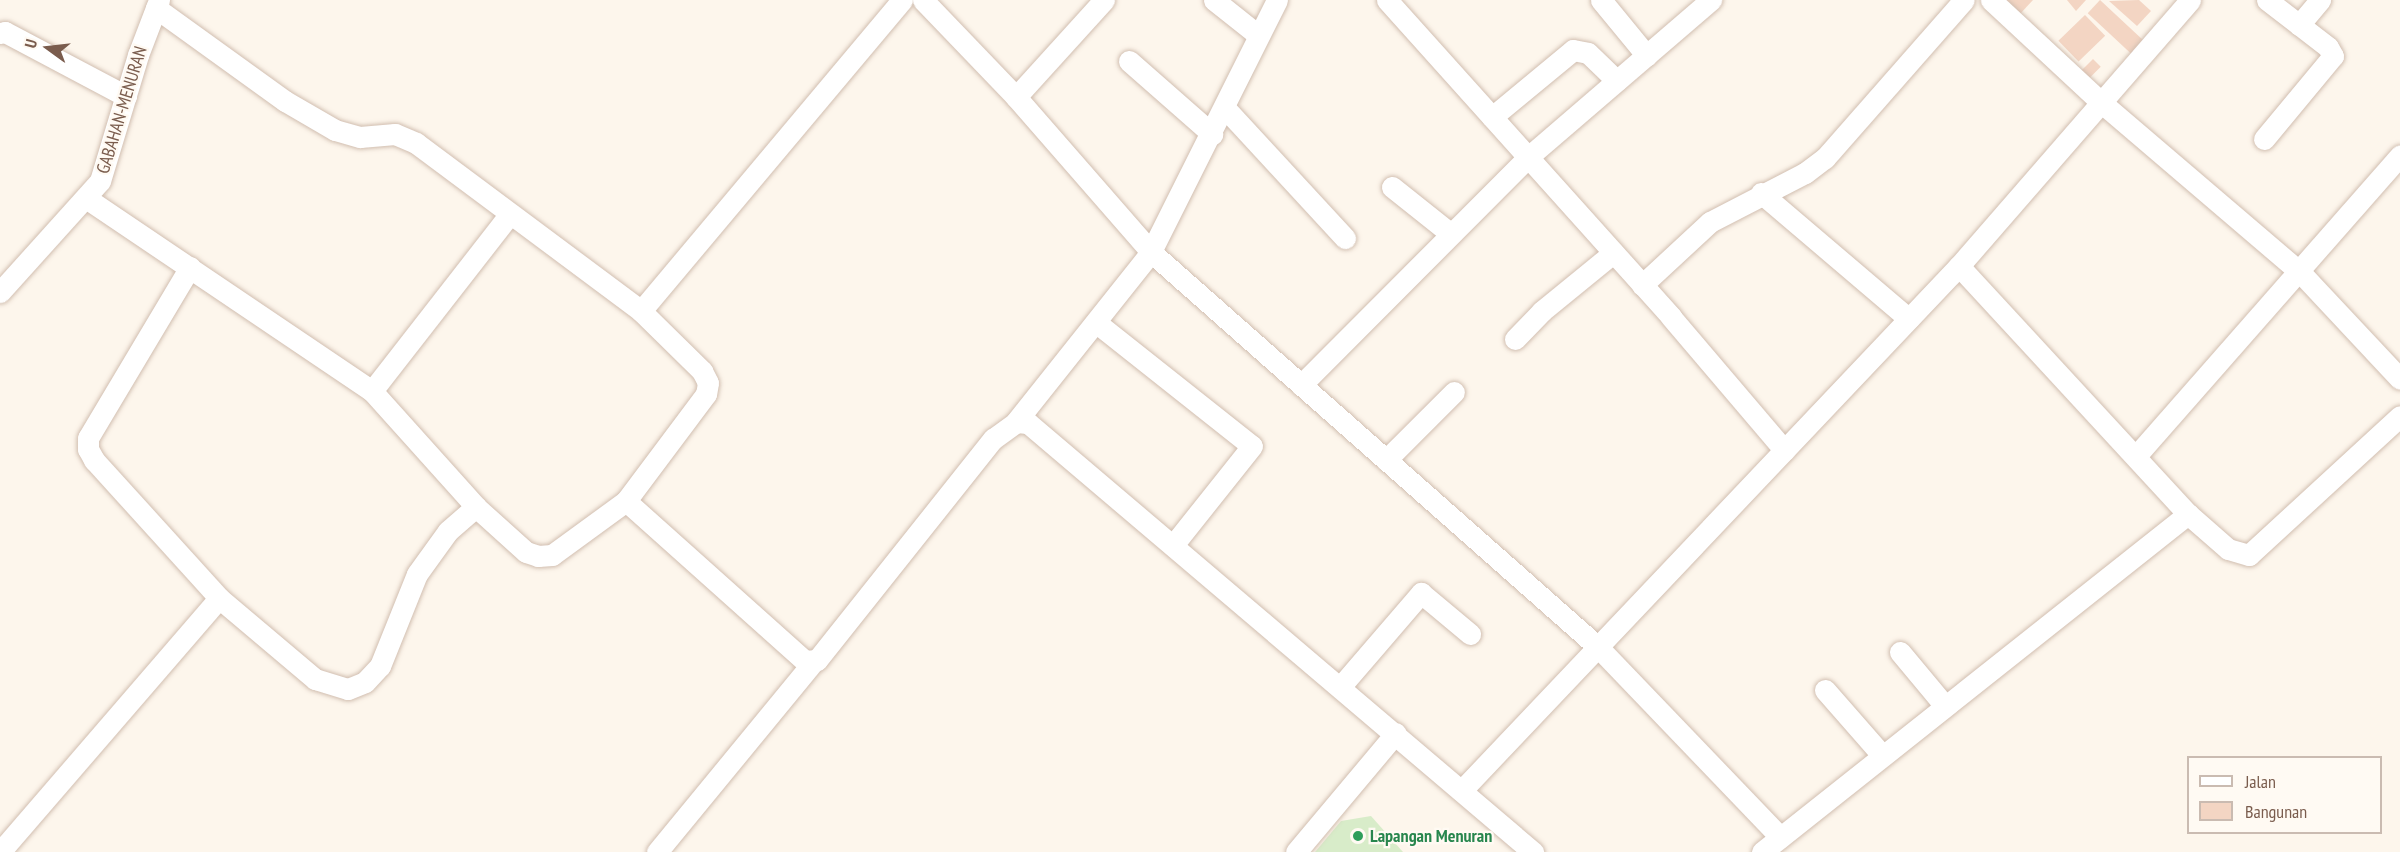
<!DOCTYPE html>
<style>
body{margin:0}
#map{position:relative;width:2400px;height:852px;overflow:hidden;background:#fdf6ec;font-family:"PT Sans Narrow",sans-serif}
div>[style]{position:absolute}
.green>*{inset:0;background:#d8ecc9}
.building>*{inset:0;background:#f3d5c3;transform-origin:0 0}
.roads{filter:drop-shadow(0 0 2px #d1beb0) drop-shadow(0 0 2px #d1beb0)}
.street>*{height:21px;margin:-10.5px;padding:0 10.5px;transform-origin:10.5px;border-radius:10.5px;background:#fff}
.dots>*{width:16px;height:16px;translate:-50% -50%;box-sizing:border-box;border:3px solid #fffaf3;border-radius:50%}
span{translate:-50% -50%;white-space:nowrap;text-align:center;line-height:1.15;-webkit-text-stroke:4.5px #fffaf3;paint-order:stroke}
.street-label{font-size:18px;color:#7a5c4d}
.leisure-label{font-size:18px;color:#27864d;font-weight:700}
.left{translate:0 -50%;text-align:left}
.legend{position:absolute;left:2187px;top:756px;width:195px;height:78px;box-sizing:border-box;background:#fffaf3;border:2px solid #cabbb1;margin:0;padding:8px 10px;list-style:none;font-size:18px;color:#7a5c4d}
.legend li{display:flex;align-items:center;gap:12px;height:30px}
.legend b{width:30px;border:2px solid #cabbb1}
.north{position:absolute;left:18px;top:18px;width:60px;height:60px;-webkit-text-stroke:4px #fffaf3;paint-order:stroke;rotate:285deg;font-size:16px;font-weight:700;line-height:24px;text-align:center;color:#7a5c4d}
.north::after{content:'';display:block;margin:auto;width:21px;height:27px;background:#7a5c4d;clip-path:polygon(50% 0,100% 100%,50% 72%,0 100%)}
</style>
<div id="map">
<div class="green">
<i style="clip-path:polygon(1371px 816px,1403px 852px,1315px 852px,1341px 821px)"></i>
</div>
<div class="building">
<i style="clip-path:polygon(2003px 0,2033px 0,2019px 15px)"></i>
<i style="clip-path:polygon(2067px 0,2086px 0,2076px 11px)"></i>
<i style="left:2100px;top:0;width:62px;height:18px;rotate:43deg"></i>
<i style="clip-path:polygon(2139px 0,2151px 11px,2137px 26px,2109px 1px)"></i>
<i style="left:2085px;top:15px;width:29px;height:37px;rotate:46deg"></i>
<i style="left:2093px;top:59px;width:11px;height:22px;rotate:45deg"></i>
</div>
<div class="roads">
<div class="street">
<i style="left:923px;top:0;width:134px;rotate:46.2deg"></i>
<i style="left:1016px;top:97px;width:206px;rotate:48.9deg"></i>
<i style="left:1151px;top:252px;width:217px;rotate:128.5deg"></i>
<i style="left:1214px;top:0;width:56px;rotate:38.5deg"></i>
<i style="left:1277px;top:0;width:282px;rotate:116.6deg"></i>
<i style="left:1151px;top:252px;width:598px;rotate:41.47deg"></i>
<i style="left:1599px;top:648px;width:262px;rotate:46.2deg"></i>
<i style="left:1387px;top:0;width:426px;rotate:48.1deg"></i>
<i style="left:1671px;top:317px;width:175px;rotate:49.6deg"></i>
<i style="left:1601px;top:0;width:72px;rotate:50.6deg"></i>
<i style="left:1991px;top:0;width:151px;rotate:42.9deg"></i>
<i style="left:2102px;top:103px;width:260px;rotate:40.5deg"></i>
<i style="left:2300px;top:272px;width:146px;rotate:46.9deg"></i>
<i style="left:156px;top:8px;width:159px;rotate:35.8deg"></i>
<i style="left:285px;top:101px;width:58px;rotate:30.1deg"></i>
<i style="left:335px;top:130px;width:26px;rotate:16deg"></i>
<i style="left:360px;top:137px;width:35px;rotate:-5deg"></i>
<i style="left:395px;top:134px;width:23px;rotate:23deg"></i>
<i style="left:416px;top:143px;width:281px;rotate:36.7deg"></i>
<i style="left:641px;top:311px;width:86px;rotate:44.5deg"></i>
<i style="left:702px;top:371px;width:13px;rotate:63deg"></i>
<i style="left:708px;top:383px;width:11px;rotate:100deg"></i>
<i style="left:706px;top:394px;width:134px;rotate:126.8deg"></i>
<i style="left:2299px;top:25px;width:33px;rotate:-50deg"></i>
<i style="left:0;top:33px;width:5px;rotate:-11deg"></i>
<i style="left:5px;top:32px;width:137px;rotate:27.9deg"></i>
<i style="left:1129px;top:61px;width:111px;rotate:41.3deg"></i>
<i style="left:1016px;top:97px;width:131px;rotate:-47.8deg"></i>
<i style="left:1225px;top:108px;width:177px;rotate:47.3deg"></i>
<i style="left:1492px;top:117px;width:105px;rotate:-39.6deg"></i>
<i style="left:1573px;top:50px;width:15px;rotate:11deg"></i>
<i style="left:1588px;top:53px;width:40px;rotate:44deg"></i>
<i style="left:2264px;top:139px;width:108px;rotate:-50.3deg"></i>
<i style="left:2333px;top:56px;width:10px;rotate:-119deg"></i>
<i style="left:2328px;top:47px;width:77px;rotate:-142.4deg"></i>
<i style="left:1392px;top:187px;width:75px;rotate:38.5deg"></i>
<i style="left:1761px;top:193px;width:194px;rotate:40.4deg"></i>
<i style="left:86px;top:198px;width:345px;rotate:34deg"></i>
<i style="left:372px;top:391px;width:156px;rotate:48.1deg"></i>
<i style="left:476px;top:507px;width:67px;rotate:42deg"></i>
<i style="left:526px;top:552px;width:13px;rotate:18deg"></i>
<i style="left:538px;top:556px;width:14px;rotate:-4deg"></i>
<i style="left:552px;top:555px;width:92px;rotate:-36.1deg"></i>
<i style="left:626px;top:501px;width:240px;rotate:41.8deg"></i>
<i style="left:805px;top:661px;width:12px;rotate:-5deg"></i>
<i style="left:817px;top:660px;width:283px;rotate:-51.5deg"></i>
<i style="left:993px;top:439px;width:29px;rotate:-36deg"></i>
<i style="left:1016px;top:422px;width:12px;rotate:5deg"></i>
<i style="left:1028px;top:423px;width:663px;rotate:40.35deg"></i>
<i style="left:1959px;top:266px;width:338px;rotate:47.3deg"></i>
<i style="left:190px;top:267px;width:199px;rotate:120.8deg"></i>
<i style="left:88px;top:438px;width:11px;rotate:90deg"></i>
<i style="left:88px;top:449px;width:13px;rotate:61deg"></i>
<i style="left:94px;top:460px;width:186px;rotate:47.8deg"></i>
<i style="left:219px;top:598px;width:126px;rotate:40.2deg"></i>
<i style="left:315px;top:679px;width:34px;rotate:17deg"></i>
<i style="left:348px;top:689px;width:18px;rotate:-22deg"></i>
<i style="left:365px;top:682px;width:22px;rotate:-47deg"></i>
<i style="left:380px;top:666px;width:99px;rotate:-68.1deg"></i>
<i style="left:417px;top:574px;width:53px;rotate:-54.2deg"></i>
<i style="left:448px;top:531px;width:37px;rotate:-41deg"></i>
<i style="left:1642px;top:285px;width:93px;rotate:-42.8deg"></i>
<i style="left:1710px;top:222px;width:107px;rotate:-27.3deg"></i>
<i style="left:1805px;top:173px;width:25px;rotate:-37deg"></i>
<i style="left:1825px;top:158px;width:210px;rotate:-48.7deg"></i>
<i style="left:0;top:292px;width:149px;rotate:-48deg"></i>
<i style="left:100px;top:181px;width:132px;rotate:-73.2deg"></i>
<i style="left:138px;top:55px;width:59px;rotate:-69.1deg"></i>
<i style="left:641px;top:311px;width:406px;rotate:-50deg"></i>
<i style="left:1098px;top:324px;width:196px;rotate:38.4deg"></i>
<i style="left:1252px;top:446px;width:125px;rotate:128.5deg"></i>
<i style="left:1515px;top:339px;width:39px;rotate:-46deg"></i>
<i style="left:1542px;top:311px;width:92px;rotate:-39.2deg"></i>
<i style="left:1301px;top:385px;width:320px;rotate:-45.1deg"></i>
<i style="left:1527px;top:158px;width:243px;rotate:-40.7deg"></i>
<i style="left:372px;top:391px;width:224px;rotate:-52.1deg"></i>
<i style="left:2136px;top:456px;width:400px;rotate:-48.7deg"></i>
<i style="left:1386px;top:460px;width:96px;rotate:-45deg"></i>
<i style="left:1900px;top:652px;width:70px;rotate:50.2deg"></i>
<i style="left:1341px;top:686px;width:123px;rotate:-49.3deg"></i>
<i style="left:1421px;top:593px;width:64px;rotate:39.9deg"></i>
<i style="left:1825px;top:690px;width:86px;rotate:48.8deg"></i>
<i style="left:1463px;top:789px;width:721px;rotate:-46.52deg"></i>
<i style="left:1959px;top:266px;width:352px;rotate:-49deg"></i>
<i style="left:0;top:852px;width:335px;rotate:-49.2deg"></i>
<i style="left:657px;top:852px;width:246px;rotate:-50.6deg"></i>
<i style="left:1296px;top:852px;width:155px;rotate:-50deg"></i>
<i style="left:1762px;top:852px;width:544px;rotate:-38.43deg"></i>
<i style="left:2188px;top:514px;width:53px;rotate:41.2deg"></i>
<i style="left:2228px;top:549px;width:22px;rotate:16deg"></i>
<i style="left:2249px;top:555px;width:205px;rotate:-42.6deg"></i>
</div>
</div>
<div class="dots">
<i style="left:1358px;top:836px;background:#2e9e5b"></i>
</div>
<div class="street-label">
<span style="left:122px;top:110px;rotate:-73deg">GABAHAN-MENURAN</span>
</div>
<div class="leisure-label">
<span class="left" style="left:1370px;top:836px">Lapangan Menuran</span>
</div>
<ul class="legend">
<li><b style="height:8px;background:#fff"></b>Jalan</li>
<li><b style="height:16px;background:#f3d5c3"></b>Bangunan</li>
</ul>
<div class="north">U</div>
</div>
